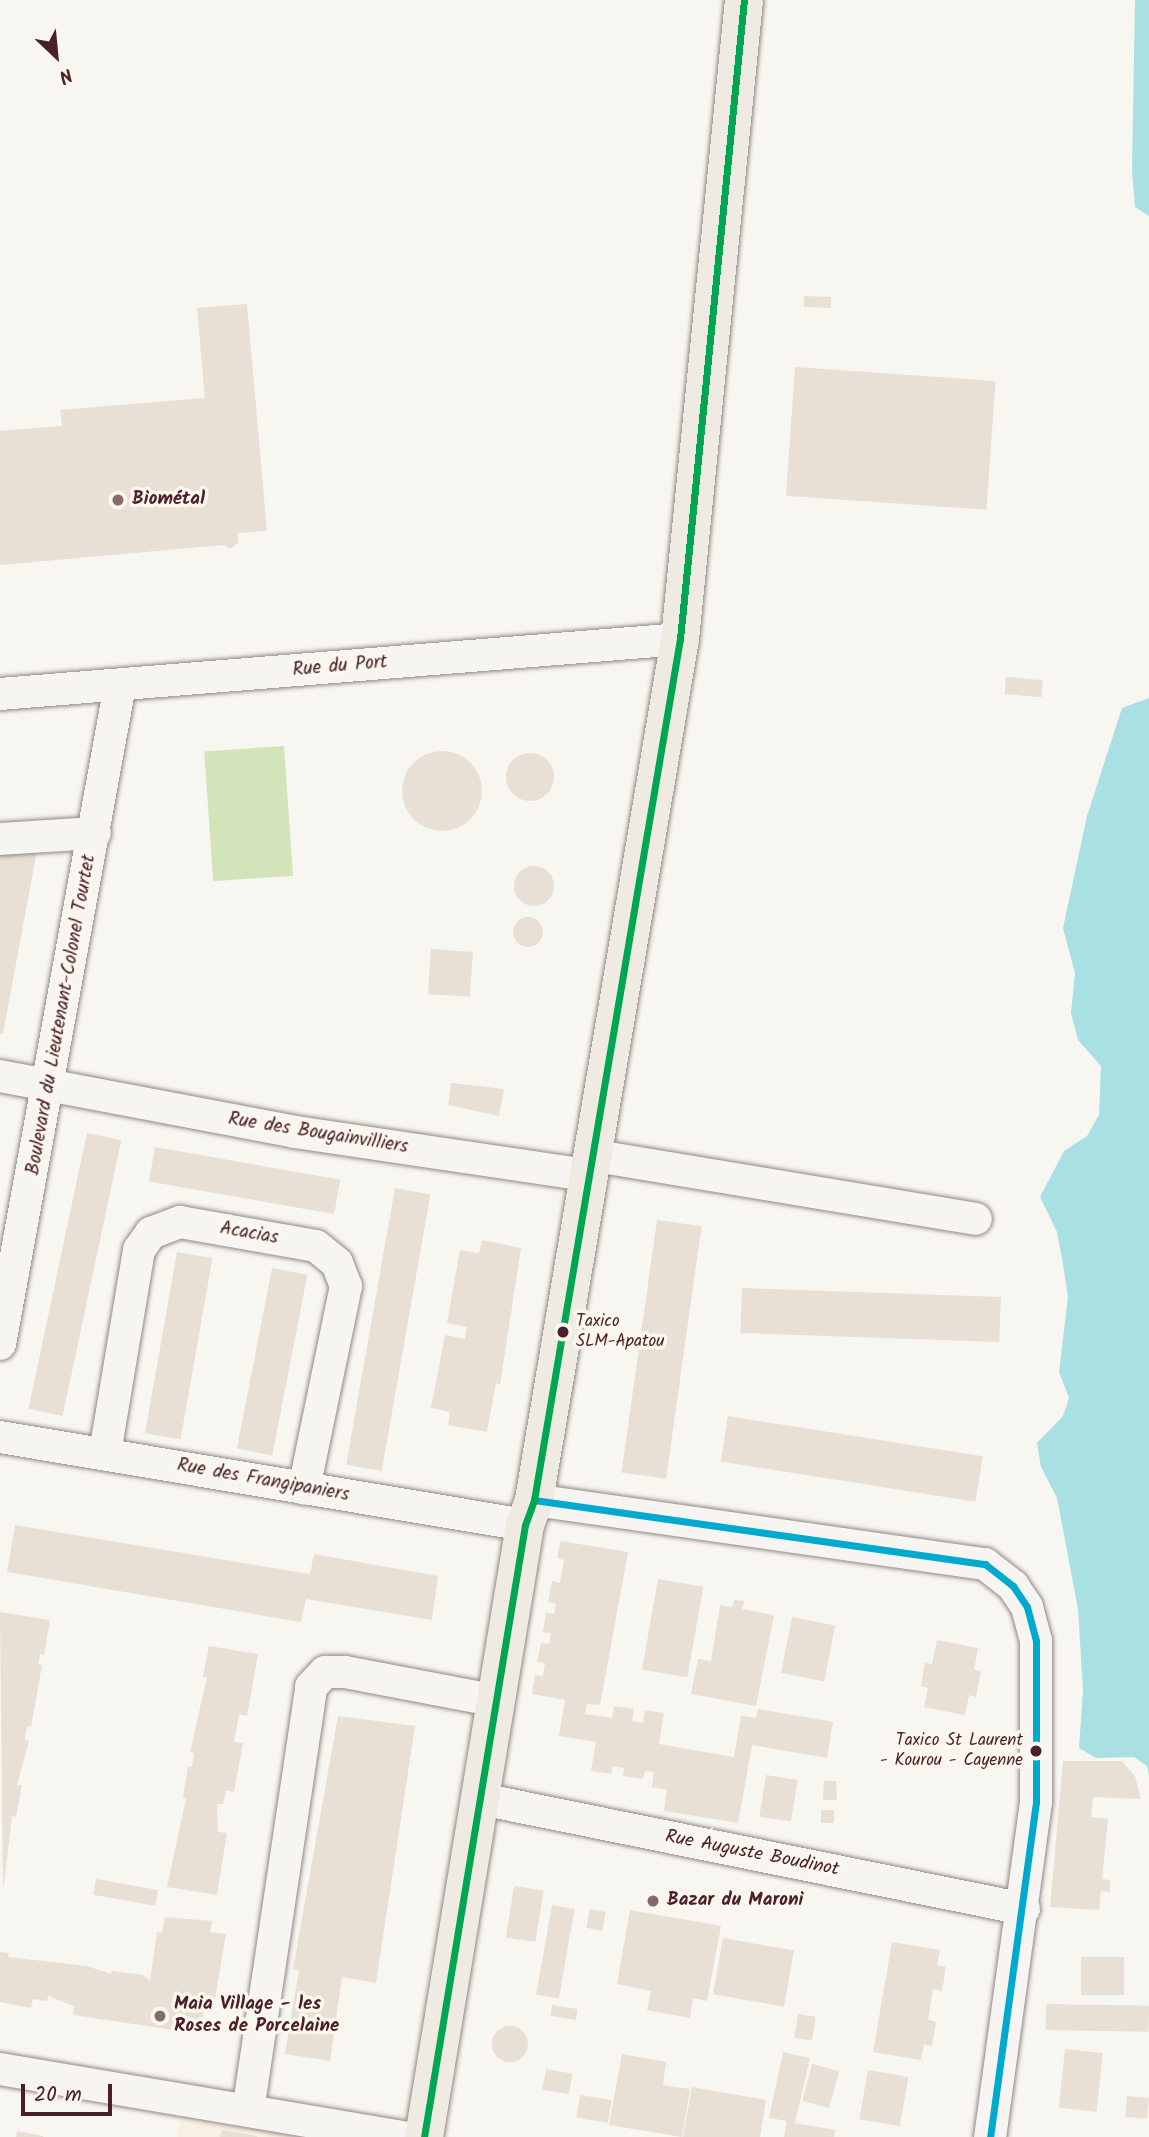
<!DOCTYPE html>
<meta charset="utf-8">
<style>
body{margin:0}
#map{position:relative;width:1149px;height:2137px;overflow:hidden;background:#f8f6f0;font-family:Kalam,sans-serif}
div>[style]{position:absolute}
.built>*{inset:0;background:#f9efe2}
.green>*{inset:0;background:#d4e4ba;transform-origin:0 0}
.water>*{inset:0;background:#a8e0e3}
.building>*{inset:0;background:#e8dfd5;transform-origin:0 0}
.round{border-radius:50%}
.roads{filter:drop-shadow(0 0 2px #918787) drop-shadow(0 0 2px #918787)}
.minor>*{height:32px;margin:-16px;padding:0 16px;transform-origin:16px;border-radius:16px;background:#f6f5f1}
.major>*{height:38px;margin:-19px;padding:0 19px;transform-origin:19px;border-radius:19px;background:#f0ebe2}
.bus-1>*{height:7px;margin:-3.5px;padding:0 3.5px;transform-origin:3.5px;border-radius:3.5px;background:#00a9ce}
.bus-2>*{height:7px;margin:-3.5px;padding:0 3.5px;transform-origin:3.5px;border-radius:3.5px;background:#00a651}
.dots>*{width:19px;height:19px;translate:-50% -50%;box-sizing:border-box;border:4px solid #fbf7ec;border-radius:50%}
span{translate:-50% -50%;white-space:nowrap;text-align:center;line-height:1.15;-webkit-text-stroke:7px #fbf7ec;paint-order:stroke}
.bus-label{font-size:17px;color:#4a1f2b}
.left{translate:0 -50%;text-align:left}
.right{translate:-100% -50%;text-align:right}
.poi-label{font-size:19px;color:#4a1f2b;font-weight:700}
.street-label{font-size:19px;color:#4a1f2b}
.north{position:absolute;left:21px;top:21px;width:70px;height:70px;-webkit-text-stroke:5px #fbf7ec;paint-order:stroke;rotate:154deg;font-size:19px;font-weight:700;line-height:28px;text-align:center;color:#4a1f2b}
.north::after{content:'';display:block;margin:auto;width:24px;height:32px;background:#4a1f2b;clip-path:polygon(50% 0,100% 100%,50% 72%,0 100%)}
.scale{position:absolute;left:21px;top:2084px;width:91px;height:32px;box-sizing:border-box;border:4px solid #4a1f2b;border-top:0;padding-left:9px;font-size:21px;line-height:24px;white-space:nowrap;color:#4a1f2b;-webkit-text-stroke:5px #fbf7ec;paint-order:stroke}
</style>
<div id="map">
<div class="built">
<i style="clip-path:polygon(180px 2120px,313px 2137px,178px 2137px)"></i>
</div>
<div class="green">
<i style="left:284px;top:746px;width:130px;height:80px;rotate:86deg"></i>
</div>
<div class="water">
<i style="clip-path:polygon(1135px 0,1149px 0,1149px 216px,1135px 207px,1132px 171px)"></i>
<i style="clip-path:polygon(1149px 698px,1149px 1776px,1147px 1766px,1134px 1757px,1096px 1758px,1079px 1748px,1083px 1690px,1078px 1609px,1057px 1498px,1041px 1467px,1037px 1443px,1063px 1416px,1069px 1398px,1059px 1372px,1068px 1297px,1063px 1264px,1057px 1232px,1040px 1197px,1064px 1151px,1087px 1136px,1099px 1115px,1101px 1066px,1078px 1040px,1071px 1013px,1075px 973px,1063px 928px,1087px 816px,1122px 708px)"></i>
</div>
<div class="building">
<i style="left:804px;top:296px;width:27px;height:11px;rotate:2deg"></i>
<i style="clip-path:polygon(247px 304px,267px 531px,238px 533px,238px 543px,230px 549px,223px 545px,0 565px,0 431px,62px 426px,60px 410px,205px 398px,197px 308px)"></i>
<i style="left:795px;top:367px;width:201px;height:129px;rotate:4deg"></i>
<i style="left:1006px;top:677px;width:37px;height:17px;rotate:5deg"></i>
<i class="round" style="left:402px;top:751px;width:80px;height:80px"></i>
<i class="round" style="left:506px;top:753px;width:48px;height:48px"></i>
<i style="clip-path:polygon(0 843px,37px 850px,3px 1034px,0 1034px)"></i>
<i class="round" style="left:514px;top:866px;width:40px;height:40px"></i>
<i class="round" style="left:513px;top:917px;width:30px;height:30px"></i>
<i style="left:431px;top:949px;width:42px;height:45px;rotate:4deg"></i>
<i style="clip-path:polygon(451px 1083px,504px 1089px,499px 1116px,448px 1105px)"></i>
<i style="left:87px;top:1133px;width:35px;height:282px;rotate:12deg"></i>
<i style="left:155px;top:1147px;width:188px;height:35px;rotate:10deg"></i>
<i style="left:395px;top:1188px;width:36px;height:281px;rotate:10deg"></i>
<i style="left:657px;top:1220px;width:45px;height:255px;rotate:8deg"></i>
<i style="clip-path:polygon(482px 1240px,521px 1248px,500px 1385px,496px 1383px,487px 1432px,448px 1425px,450px 1412px,431px 1408px,445px 1335px,465px 1339px,467px 1327px,447px 1323px,460px 1250px,479px 1253px)"></i>
<i style="left:177px;top:1252px;width:36px;height:184px;rotate:10deg"></i>
<i style="left:272px;top:1268px;width:36px;height:184px;rotate:11deg"></i>
<i style="left:742px;top:1288px;width:259px;height:45px;rotate:2deg"></i>
<i style="left:728px;top:1416px;width:258px;height:46px;rotate:9deg"></i>
<i style="clip-path:polygon(15px 1525px,310px 1574px,314px 1554px,438px 1576px,432px 1620px,306px 1599px,301px 1622px,7px 1572px)"></i>
<i style="clip-path:polygon(561px 1541px,628px 1552px,600px 1705px,587px 1704px,585px 1714px,612px 1718px,614px 1706px,634px 1709px,632px 1721px,643px 1723px,645px 1710px,664px 1713px,659px 1744px,734px 1757px,741px 1716px,756px 1718px,758px 1709px,833px 1722px,827px 1758px,752px 1745px,738px 1823px,664px 1811px,667px 1790px,652px 1787px,654px 1772px,645px 1771px,643px 1779px,623px 1776px,624px 1768px,613px 1766px,611px 1774px,591px 1771px,596px 1742px,559px 1736px,565px 1700px,532px 1694px,535px 1675px,543px 1676px,545px 1663px,537px 1662px,541px 1643px,549px 1644px,551px 1633px,543px 1632px,546px 1613px,554px 1614px,556px 1604px,548px 1602px,552px 1581px,560px 1583px,564px 1560px,557px 1558px)"></i>
<i style="left:658px;top:1579px;width:46px;height:92px;rotate:10deg"></i>
<i style="clip-path:polygon(734px 1600px,744px 1601px,742px 1609px,774px 1615px,756px 1706px,691px 1694px,698px 1659px,711px 1661px,720px 1605px,732px 1607px)"></i>
<i style="clip-path:polygon(0 1612px,50px 1620px,44px 1655px,40px 1654px,38px 1664px,42px 1665px,31px 1727px,27px 1726px,25px 1740px,29px 1741px,17px 1785px,22px 1785px,16px 1817px,12px 1816px,3px 1892px)"></i>
<i style="left:792px;top:1617px;width:44px;height:57px;rotate:11deg"></i>
<i style="clip-path:polygon(937px 1640px,978px 1648px,974px 1670px,981px 1671px,976px 1697px,969px 1695px,965px 1715px,924px 1707px,928px 1688px,921px 1686px,925px 1663px,932px 1664px)"></i>
<i style="clip-path:polygon(209px 1646px,258px 1654px,247px 1716px,239px 1714px,234px 1742px,243px 1743px,234px 1792px,226px 1790px,223px 1804px,217px 1804px,218px 1832px,227px 1833px,217px 1895px,167px 1887px,186px 1798px,183px 1797px,188px 1766px,192px 1767px,194px 1753px,190px 1752px,207px 1677px,203px 1677px)"></i>
<i style="clip-path:polygon(338px 1716px,415px 1726px,376px 1983px,342px 1977px,330px 2061px,285px 2054px,299px 1970px,293px 1969px)"></i>
<i style="clip-path:polygon(1063px 1761px,1122px 1761px,1135px 1776px,1141px 1799px,1093px 1797px,1091px 1817px,1108px 1819px,1102px 1879px,1110px 1880px,1110px 1892px,1101px 1891px,1099px 1910px,1050px 1907px)"></i>
<i style="left:766px;top:1775px;width:32px;height:42px;rotate:9deg"></i>
<i style="clip-path:polygon(824px 1781px,836px 1781px,837px 1800px,823px 1800px)"></i>
<i style="left:821px;top:1810px;width:13px;height:13px"></i>
<i style="left:96px;top:1879px;width:63px;height:16px;rotate:10deg"></i>
<i style="left:514px;top:1886px;width:30px;height:52px;rotate:9deg"></i>
<i style="left:552px;top:1905px;width:23px;height:91px;rotate:10deg"></i>
<i style="left:590px;top:1909px;width:16px;height:19px;rotate:11deg"></i>
<i style="clip-path:polygon(630px 1910px,721px 1926px,707px 2001px,693px 1998px,690px 2018px,647px 2010px,651px 1991px,617px 1984px)"></i>
<i style="clip-path:polygon(165px 1917px,212px 1921px,210px 1932px,226px 1934px,214px 2005px,205px 2003px,200px 2034px,73px 2015px,74px 2006px,48px 1996px,47px 2001px,33px 1999px,31px 2008px,0 2002px,0 1952px,9px 1953px,8px 1957px,87px 1966px,111px 1974px,112px 1971px,143px 1975px,150px 1981px,157px 1932px,162px 1933px)"></i>
<i style="left:723px;top:1938px;width:72px;height:57px;rotate:10deg"></i>
<i style="clip-path:polygon(892px 1942px,940px 1950px,937px 1965px,946px 1967px,942px 1991px,933px 1989px,928px 2020px,936px 2022px,932px 2046px,924px 2044px,921px 2060px,873px 2052px)"></i>
<i style="left:1124px;top:1957px;width:38px;height:43px;rotate:90deg"></i>
<i style="left:1046px;top:2004px;width:103px;height:26px;rotate:1deg"></i>
<i style="left:552px;top:2005px;width:26px;height:11px;rotate:9deg"></i>
<i style="left:798px;top:2014px;width:18px;height:24px;rotate:9deg"></i>
<i class="round" style="left:492px;top:2026px;width:36px;height:36px"></i>
<i style="left:1065px;top:2049px;width:38px;height:59px;rotate:6deg"></i>
<i style="clip-path:polygon(783px 2052px,810px 2058px,795px 2123px,835px 2130px,834px 2137px,784px 2137px,787px 2121px,769px 2118px)"></i>
<i style="clip-path:polygon(622px 2054px,666px 2062px,663px 2085px,690px 2089px,682px 2137px,609px 2125px)"></i>
<i style="left:812px;top:2064px;width:28px;height:38px;rotate:15deg"></i>
<i style="left:546px;top:2069px;width:27px;height:21px;rotate:10deg"></i>
<i style="left:868px;top:2070px;width:41px;height:50px;rotate:10deg"></i>
<i style="clip-path:polygon(692px 2087px,766px 2100px,760px 2137px,683px 2137px)"></i>
<i style="left:580px;top:2095px;width:32px;height:23px;rotate:9deg"></i>
<i style="left:1127px;top:2096px;width:22px;height:21px;rotate:5deg"></i>
<i style="clip-path:polygon(222px 2130px,257px 2136px,257px 2137px,220px 2137px)"></i>
<i style="clip-path:polygon(17px 2131px,43px 2136px,43px 2137px,16px 2137px)"></i>
</div>
<div class="roads">
<div class="minor">
<i style="left:0;top:694px;width:682px;rotate:-4.62deg"></i>
<i style="left:0;top:839px;width:95px;rotate:-3.6deg"></i>
<i style="left:0;top:1076px;width:300px;rotate:10.7deg"></i>
<i style="left:295px;top:1132px;width:295px;rotate:8.4deg"></i>
<i style="left:590px;top:1155px;width:391px;rotate:9.4deg"></i>
<i style="left:0;top:1344px;width:670px;rotate:-79.68deg"></i>
<i style="left:0;top:1437px;width:532px;rotate:9.52deg"></i>
<i style="left:105px;top:1453px;width:206px;rotate:-80.5deg"></i>
<i style="left:139px;top:1250px;width:21px;rotate:-55deg"></i>
<i style="left:151px;top:1233px;width:31px;rotate:-21deg"></i>
<i style="left:180px;top:1222px;width:138px;rotate:10deg"></i>
<i style="left:316px;top:1246px;width:27px;rotate:39deg"></i>
<i style="left:337px;top:1263px;width:25px;rotate:69deg"></i>
<i style="left:346px;top:1286px;width:207px;rotate:101.7deg"></i>
<i style="left:534px;top:1500px;width:456px;rotate:8.1deg"></i>
<i style="left:985px;top:1564px;width:36px;rotate:38deg"></i>
<i style="left:1013px;top:1586px;width:25px;rotate:56deg"></i>
<i style="left:1027px;top:1607px;width:35px;rotate:75deg"></i>
<i style="left:1036px;top:1641px;width:161px;rotate:90deg"></i>
<i style="left:1036px;top:1802px;width:338px;rotate:97.8deg"></i>
<i style="left:481px;top:1799px;width:554px;rotate:11.45deg"></i>
<i style="left:0;top:2069px;width:409px;rotate:9.6deg"></i>
<i style="left:248px;top:2111px;width:429px;rotate:-81.5deg"></i>
<i style="left:311px;top:1687px;width:21px;rotate:-47deg"></i>
<i style="left:325px;top:1672px;width:20px"></i>
<i style="left:345px;top:1672px;width:155px;rotate:10.8deg"></i>
</div>
<div class="major">
<i style="left:424px;top:2137px;width:620px;rotate:-80.63deg"></i>
<i style="left:525px;top:1525px;width:27px;rotate:-70deg"></i>
<i style="left:534px;top:1500px;width:873px;rotate:-80.38deg"></i>
<i style="left:680px;top:639px;width:642px;rotate:-84.28deg"></i>
</div>
</div>
<div class="bus-1">
<i style="left:534px;top:1500px;width:456px;rotate:8.1deg"></i>
<i style="left:985px;top:1564px;width:36px;rotate:38deg"></i>
<i style="left:1013px;top:1586px;width:25px;rotate:56deg"></i>
<i style="left:1027px;top:1607px;width:35px;rotate:75deg"></i>
<i style="left:1036px;top:1641px;width:161px;rotate:90deg"></i>
<i style="left:1036px;top:1802px;width:338px;rotate:97.8deg"></i>
</div>
<div class="bus-2">
<i style="left:424px;top:2137px;width:620px;rotate:-80.63deg"></i>
<i style="left:525px;top:1525px;width:27px;rotate:-70deg"></i>
<i style="left:534px;top:1500px;width:873px;rotate:-80.38deg"></i>
<i style="left:680px;top:639px;width:642px;rotate:-84.28deg"></i>
</div>
<div class="dots">
<i style="left:118px;top:500px;background:#876a70"></i>
<i style="left:563px;top:1332px;background:#4a1f2b"></i>
<i style="left:1036px;top:1751px;background:#4a1f2b"></i>
<i style="left:653px;top:1901px;background:#876a70"></i>
<i style="left:160px;top:2016px;background:#876a70"></i>
</div>
<div class="bus-label">
<span class="left" style="left:576px;top:1332px">Taxico<br>SLM-Apatou</span>
<span class="right" style="left:1023px;top:1751px">Taxico St Laurent<br>- Kourou - Cayenne</span>
</div>
<div class="poi-label">
<span class="left" style="left:132px;top:500px">Biométal</span>
<span class="left" style="left:667px;top:1901px">Bazar du Maroni</span>
<span class="left" style="left:174px;top:2016px">Maia Village - les<br>Roses de Porcelaine</span>
</div>
<div class="street-label">
<span style="left:340px;top:667px;rotate:-5deg">Rue du Port</span>
<span style="left:62px;top:1015px;rotate:-80deg">Boulevard du Lieutenant-Colonel Tourtet</span>
<span style="left:318px;top:1134px;rotate:9deg">Rue des Bougainvilliers</span>
<span style="left:249px;top:1234px;rotate:10deg">Acacias</span>
<span style="left:263px;top:1481px;rotate:10deg">Rue des Frangipaniers</span>
<span style="left:752px;top:1854px;rotate:11deg">Rue Auguste Boudinot</span>
</div>
<div class="north">N</div>
<div class="scale">20 m</div>
</div>
